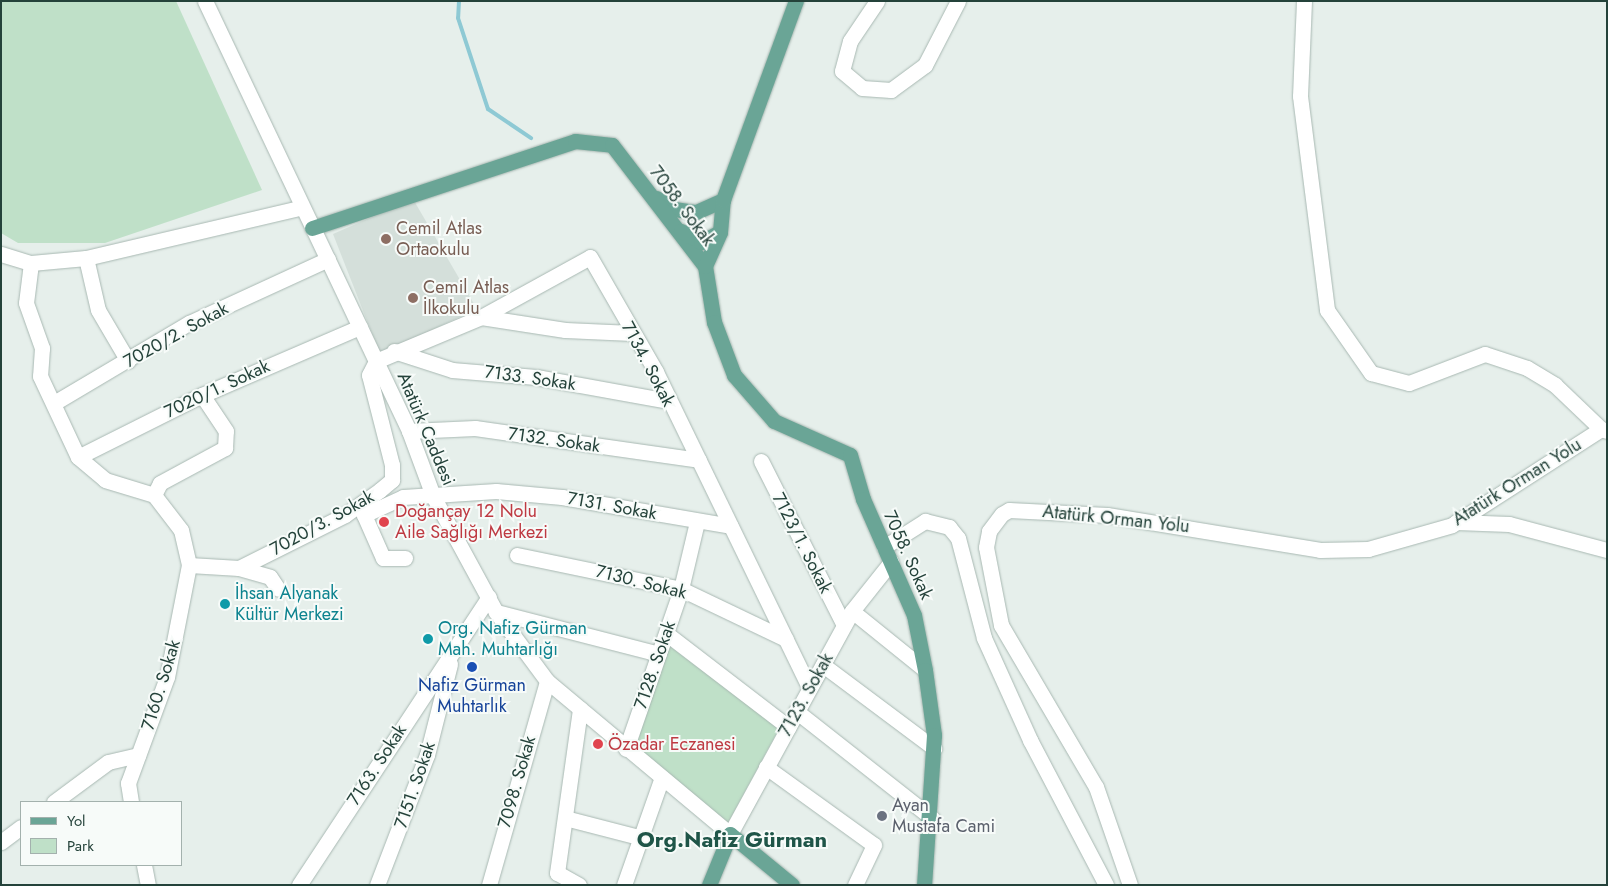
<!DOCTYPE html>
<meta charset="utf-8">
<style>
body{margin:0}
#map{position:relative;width:1608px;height:886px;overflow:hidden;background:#e6efeb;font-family:Jost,sans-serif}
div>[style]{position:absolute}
.built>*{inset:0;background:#d4dfda}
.green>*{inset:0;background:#bfe0c8}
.stream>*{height:4px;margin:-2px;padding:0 2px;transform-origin:2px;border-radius:2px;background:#8ec9d4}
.roads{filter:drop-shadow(0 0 1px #a8b8b2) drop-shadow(0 0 1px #a8b8b2)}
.minor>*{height:15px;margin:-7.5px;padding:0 7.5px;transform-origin:7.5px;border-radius:7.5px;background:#fff}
.major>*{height:15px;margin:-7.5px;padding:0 7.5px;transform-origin:7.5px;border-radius:7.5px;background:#6aa596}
.dots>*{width:14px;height:14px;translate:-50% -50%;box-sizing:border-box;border:2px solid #f7fbf9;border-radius:50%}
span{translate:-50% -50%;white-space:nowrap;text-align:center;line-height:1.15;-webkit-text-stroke:4px #f7fbf9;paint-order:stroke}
.street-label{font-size:18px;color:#24423a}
.education-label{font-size:18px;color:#785e54}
.left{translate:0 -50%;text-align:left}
.health-label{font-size:18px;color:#be3a42}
.culture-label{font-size:18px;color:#0d838f}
.transit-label{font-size:18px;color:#164399}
.worship-label{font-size:18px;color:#5b616d}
.district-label{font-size:22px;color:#1f5548;font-weight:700}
.frame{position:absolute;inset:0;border:2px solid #24423a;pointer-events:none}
.legend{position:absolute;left:20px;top:801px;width:162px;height:65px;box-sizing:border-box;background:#f7fbf9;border:1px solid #a3b1ad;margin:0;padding:6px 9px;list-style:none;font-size:15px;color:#24423a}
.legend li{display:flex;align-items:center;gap:10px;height:25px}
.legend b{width:25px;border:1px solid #a3b1ad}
</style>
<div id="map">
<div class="built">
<i style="clip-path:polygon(413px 199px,477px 309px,380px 354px,333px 234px)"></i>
</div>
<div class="green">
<i style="clip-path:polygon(1px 1px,176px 1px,262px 190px,105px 243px,18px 243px,1px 233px)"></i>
<i style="clip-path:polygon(667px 644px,779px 729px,728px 823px,631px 744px)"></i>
</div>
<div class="stream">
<i style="left:459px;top:1px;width:17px;rotate:93deg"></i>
<i style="left:458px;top:18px;width:96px;rotate:71.8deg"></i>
<i style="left:488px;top:109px;width:52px;rotate:34deg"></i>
</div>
<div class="roads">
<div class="minor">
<i style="left:205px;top:1px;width:476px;rotate:64.6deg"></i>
<i style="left:409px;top:431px;width:69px;rotate:69.7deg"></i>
<i style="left:433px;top:496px;width:132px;rotate:61.5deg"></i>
<i style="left:496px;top:612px;width:86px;rotate:53.5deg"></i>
<i style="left:547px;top:681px;width:239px;rotate:39.9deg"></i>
<i style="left:730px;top:834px;width:254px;rotate:-61.3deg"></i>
<i style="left:852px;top:611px;width:63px;rotate:-51.5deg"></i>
<i style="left:877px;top:1px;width:48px;rotate:124deg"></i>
<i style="left:850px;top:41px;width:31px;rotate:105deg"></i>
<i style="left:842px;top:71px;width:26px;rotate:40deg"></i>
<i style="left:862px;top:88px;width:29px;rotate:4deg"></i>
<i style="left:891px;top:90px;width:42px;rotate:-36.3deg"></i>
<i style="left:925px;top:65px;width:72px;rotate:-62.7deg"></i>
<i style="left:1304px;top:1px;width:95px;rotate:92.4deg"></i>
<i style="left:1300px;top:96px;width:216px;rotate:82.8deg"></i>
<i style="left:1327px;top:310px;width:77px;rotate:55.1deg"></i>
<i style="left:1371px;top:373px;width:39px;rotate:15deg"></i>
<i style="left:1409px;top:383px;width:81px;rotate:-20.9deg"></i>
<i style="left:1485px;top:354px;width:44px;rotate:18.4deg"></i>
<i style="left:1527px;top:368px;width:33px;rotate:31deg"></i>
<i style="left:1555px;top:385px;width:64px;rotate:43.7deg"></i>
<i style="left:1px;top:254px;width:31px;rotate:17deg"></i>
<i style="left:31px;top:263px;width:55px;rotate:-5.2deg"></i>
<i style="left:86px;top:258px;width:220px;rotate:-13.2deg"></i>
<i style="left:86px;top:258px;width:53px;rotate:77deg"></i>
<i style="left:98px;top:310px;width:59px;rotate:59.5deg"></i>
<i style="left:31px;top:263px;width:40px;rotate:97.1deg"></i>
<i style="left:26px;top:303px;width:48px;rotate:70.4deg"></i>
<i style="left:42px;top:348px;width:28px;rotate:94deg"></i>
<i style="left:40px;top:376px;width:89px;rotate:64.9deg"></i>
<i style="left:78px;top:457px;width:35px;rotate:40deg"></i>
<i style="left:105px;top:480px;width:51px;rotate:17deg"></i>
<i style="left:154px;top:495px;width:44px;rotate:52.4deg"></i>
<i style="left:181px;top:530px;width:36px;rotate:77deg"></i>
<i style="left:189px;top:565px;width:114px;rotate:101.1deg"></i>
<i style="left:167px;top:677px;width:113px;rotate:110.2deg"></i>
<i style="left:128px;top:783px;width:19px;rotate:81deg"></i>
<i style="left:481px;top:317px;width:85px;rotate:8.8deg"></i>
<i style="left:565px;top:330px;width:67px;rotate:2.6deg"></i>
<i style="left:394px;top:351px;width:61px;rotate:18.1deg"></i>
<i style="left:452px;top:370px;width:84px;rotate:4.8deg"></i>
<i style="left:536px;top:377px;width:134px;rotate:10.3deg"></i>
<i style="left:54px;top:403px;width:157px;rotate:-30.7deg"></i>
<i style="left:189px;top:323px;width:153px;rotate:-24.7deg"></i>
<i style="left:409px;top:431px;width:66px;rotate:-2.6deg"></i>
<i style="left:475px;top:428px;width:226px;rotate:8.1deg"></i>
<i style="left:78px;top:457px;width:139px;rotate:-26.6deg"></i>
<i style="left:202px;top:395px;width:172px;rotate:-23.3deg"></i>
<i style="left:761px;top:461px;width:184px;rotate:63.2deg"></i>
<i style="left:154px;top:495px;width:13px;rotate:-63deg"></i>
<i style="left:160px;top:483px;width:74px;rotate:-28.3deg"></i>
<i style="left:225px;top:448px;width:17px;rotate:-87deg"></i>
<i style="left:226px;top:431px;width:43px;rotate:-123.7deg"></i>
<i style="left:1456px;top:522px;width:53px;rotate:2.2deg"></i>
<i style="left:1509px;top:524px;width:101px;rotate:14.9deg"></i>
<i style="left:884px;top:547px;width:49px;rotate:-32.4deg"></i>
<i style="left:925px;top:521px;width:25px;rotate:14deg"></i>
<i style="left:949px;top:527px;width:14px;rotate:51deg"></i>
<i style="left:958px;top:538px;width:103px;rotate:75.4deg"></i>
<i style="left:984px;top:638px;width:112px;rotate:65.7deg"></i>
<i style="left:1030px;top:740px;width:164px;rotate:62.3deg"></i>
<i style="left:517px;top:555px;width:167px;rotate:11.7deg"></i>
<i style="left:681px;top:589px;width:116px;rotate:25.5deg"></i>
<i style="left:405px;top:558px;width:22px;rotate:180deg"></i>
<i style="left:383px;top:558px;width:47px;rotate:-113.8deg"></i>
<i style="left:364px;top:515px;width:43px;rotate:-24.8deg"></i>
<i style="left:403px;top:497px;width:93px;rotate:-3.7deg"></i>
<i style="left:496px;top:491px;width:66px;rotate:5.2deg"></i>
<i style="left:562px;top:497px;width:171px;rotate:9.7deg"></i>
<i style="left:189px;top:565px;width:50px;rotate:3.4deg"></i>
<i style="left:239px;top:568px;width:119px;rotate:-26.6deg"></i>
<i style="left:345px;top:515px;width:43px;rotate:-35.5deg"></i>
<i style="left:380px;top:490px;width:16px;rotate:-40deg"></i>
<i style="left:392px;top:480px;width:15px;rotate:-90deg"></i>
<i style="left:392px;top:465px;width:93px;rotate:-104.3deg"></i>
<i style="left:369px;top:375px;width:16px;rotate:-63deg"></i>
<i style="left:376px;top:361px;width:114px;rotate:-22.7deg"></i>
<i style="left:481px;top:317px;width:124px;rotate:-28.8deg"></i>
<i style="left:590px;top:257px;width:133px;rotate:60.1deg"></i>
<i style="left:656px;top:372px;width:350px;rotate:64.1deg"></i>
<i style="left:239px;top:568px;width:32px;rotate:16deg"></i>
<i style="left:270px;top:577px;width:14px;rotate:56deg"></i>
<i style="left:852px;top:611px;width:94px;rotate:38.9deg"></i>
<i style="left:496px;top:612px;width:168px;rotate:14.4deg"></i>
<i style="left:667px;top:634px;width:153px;rotate:37.5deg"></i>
<i style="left:823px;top:665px;width:139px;rotate:36.8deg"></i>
<i style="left:796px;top:711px;width:173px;rotate:38.2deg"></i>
<i style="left:626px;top:749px;width:169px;rotate:-71deg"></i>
<i style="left:681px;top:589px;width:69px;rotate:-76.6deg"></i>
<i style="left:766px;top:767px;width:133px;rotate:35.8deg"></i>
<i style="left:874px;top:845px;width:44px;rotate:115.4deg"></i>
<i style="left:54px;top:802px;width:67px;rotate:-36.5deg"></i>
<i style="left:108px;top:762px;width:31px;rotate:-13deg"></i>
<i style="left:565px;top:818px;width:76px;rotate:14.4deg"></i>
<i style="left:1px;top:842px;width:25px;rotate:-37deg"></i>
<i style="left:144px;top:865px;width:20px;rotate:79deg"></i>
<i style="left:299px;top:885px;width:345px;rotate:-56.6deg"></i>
<i style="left:377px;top:885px;width:139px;rotate:-69deg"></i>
<i style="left:427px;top:755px;width:94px;rotate:-75.8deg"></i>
<i style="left:489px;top:885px;width:212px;rotate:-74.1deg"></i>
<i style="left:579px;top:885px;width:25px;rotate:-151deg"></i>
<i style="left:557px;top:873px;width:166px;rotate:-82deg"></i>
<i style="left:624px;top:885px;width:114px;rotate:-70.6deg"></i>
<i style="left:1130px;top:885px;width:104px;rotate:-109.1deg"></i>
<i style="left:1096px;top:787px;width:188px;rotate:-120.4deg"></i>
<i style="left:1001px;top:625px;width:79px;rotate:-100.9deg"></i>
<i style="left:986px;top:547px;width:16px;rotate:-79deg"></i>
<i style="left:989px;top:531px;width:21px;rotate:-53deg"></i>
<i style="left:1002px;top:514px;width:8px;rotate:-30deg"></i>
<i style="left:1009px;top:510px;width:98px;rotate:2.9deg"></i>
<i style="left:1107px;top:515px;width:216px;rotate:9.3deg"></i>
<i style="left:1320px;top:550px;width:48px;rotate:-1.2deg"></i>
<i style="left:1368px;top:549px;width:87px;rotate:-15.9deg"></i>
<i style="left:1452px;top:525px;width:177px;rotate:-32.8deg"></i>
<i style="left:1601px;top:429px;width:6px;rotate:18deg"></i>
</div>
<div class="major">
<i style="left:656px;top:198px;width:21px;rotate:31deg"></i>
<i style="left:674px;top:209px;width:22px;rotate:8deg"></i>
<i style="left:696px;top:212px;width:30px;rotate:-24deg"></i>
<i style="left:312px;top:228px;width:277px;rotate:-18.3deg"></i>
<i style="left:575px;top:141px;width:37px;rotate:6deg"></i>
<i style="left:612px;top:145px;width:153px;rotate:52.5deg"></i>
<i style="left:705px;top:266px;width:57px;rotate:80.9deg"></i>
<i style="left:714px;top:322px;width:57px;rotate:69.3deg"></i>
<i style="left:734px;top:375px;width:61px;rotate:49deg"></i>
<i style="left:774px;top:421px;width:83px;rotate:24.1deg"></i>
<i style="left:850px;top:455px;width:46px;rotate:73.5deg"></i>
<i style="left:863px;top:499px;width:127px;rotate:66.3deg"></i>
<i style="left:914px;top:615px;width:56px;rotate:78.7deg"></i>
<i style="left:925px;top:670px;width:66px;rotate:82.1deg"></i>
<i style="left:934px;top:735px;width:150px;rotate:93.8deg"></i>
<i style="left:681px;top:231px;width:23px;rotate:29deg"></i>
<i style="left:701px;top:242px;width:21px;rotate:-28deg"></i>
<i style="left:705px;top:266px;width:37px;rotate:-66deg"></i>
<i style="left:720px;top:232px;width:32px;rotate:-85deg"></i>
<i style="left:723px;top:200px;width:212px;rotate:-69.9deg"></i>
<i style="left:709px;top:885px;width:55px;rotate:-67.6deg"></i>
<i style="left:730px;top:834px;width:80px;rotate:39.4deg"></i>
</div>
</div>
<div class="dots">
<i style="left:386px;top:239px;background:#8d6e63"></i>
<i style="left:413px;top:298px;background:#8d6e63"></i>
<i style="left:384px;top:522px;background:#e0444e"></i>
<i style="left:225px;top:604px;background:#0f9aa8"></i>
<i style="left:428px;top:639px;background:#0f9aa8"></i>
<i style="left:472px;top:667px;background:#1a4fb4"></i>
<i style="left:598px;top:744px;background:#e0444e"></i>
<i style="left:882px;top:816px;background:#6b7280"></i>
</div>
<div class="street-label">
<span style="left:682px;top:206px;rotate:53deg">7058. Sokak</span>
<span style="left:176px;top:335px;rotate:-29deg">7020/2. Sokak</span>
<span style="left:648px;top:364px;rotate:62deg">7134. Sokak</span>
<span style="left:530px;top:378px;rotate:8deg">7133. Sokak</span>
<span style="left:217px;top:389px;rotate:-25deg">7020/1. Sokak</span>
<span style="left:426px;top:429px;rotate:67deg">Atatürk Caddesi</span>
<span style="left:554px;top:440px;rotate:8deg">7132. Sokak</span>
<span style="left:1517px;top:482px;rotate:-32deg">Atatürk Orman Yolu</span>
<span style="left:612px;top:506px;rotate:10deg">7131. Sokak</span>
<span style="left:1116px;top:519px;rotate:6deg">Atatürk Orman Yolu</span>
<span style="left:322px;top:523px;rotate:-29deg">7020/3. Sokak</span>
<span style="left:802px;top:543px;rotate:63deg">7123/1. Sokak</span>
<span style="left:908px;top:555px;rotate:66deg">7058. Sokak</span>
<span style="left:641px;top:582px;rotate:14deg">7130. Sokak</span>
<span style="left:655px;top:665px;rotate:-71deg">7128. Sokak</span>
<span style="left:161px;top:685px;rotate:-73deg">7160. Sokak</span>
<span style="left:806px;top:695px;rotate:-61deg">7123. Sokak</span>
<span style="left:377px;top:765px;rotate:-57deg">7163. Sokak</span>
<span style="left:517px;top:782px;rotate:-74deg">7098. Sokak</span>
<span style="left:415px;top:785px;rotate:-71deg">7151. Sokak</span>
</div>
<div class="education-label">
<span class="left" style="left:396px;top:239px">Cemil Atlas<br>Ortaokulu</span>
<span class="left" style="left:423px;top:298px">Cemil Atlas<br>İlkokulu</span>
</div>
<div class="health-label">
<span class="left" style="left:395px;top:522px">Doğançay 12 Nolu<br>Aile Sağlığı Merkezi</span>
<span class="left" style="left:608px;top:744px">Özadar Eczanesi</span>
</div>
<div class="culture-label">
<span class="left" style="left:235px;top:604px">İhsan Alyanak<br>Kültür Merkezi</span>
<span class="left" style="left:438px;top:639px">Org. Nafiz Gürman<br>Mah. Muhtarlığı</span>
</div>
<div class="transit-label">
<span style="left:472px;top:696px">Nafiz Gürman<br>Muhtarlık</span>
</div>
<div class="worship-label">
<span class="left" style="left:892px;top:816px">Ayan<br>Mustafa Cami</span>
</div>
<div class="district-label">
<span style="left:732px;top:840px">Org.Nafiz Gürman</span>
</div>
<div class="frame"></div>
<ul class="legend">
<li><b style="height:6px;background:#6aa596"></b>Yol</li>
<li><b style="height:14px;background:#bfe0c8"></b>Park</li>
</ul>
</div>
